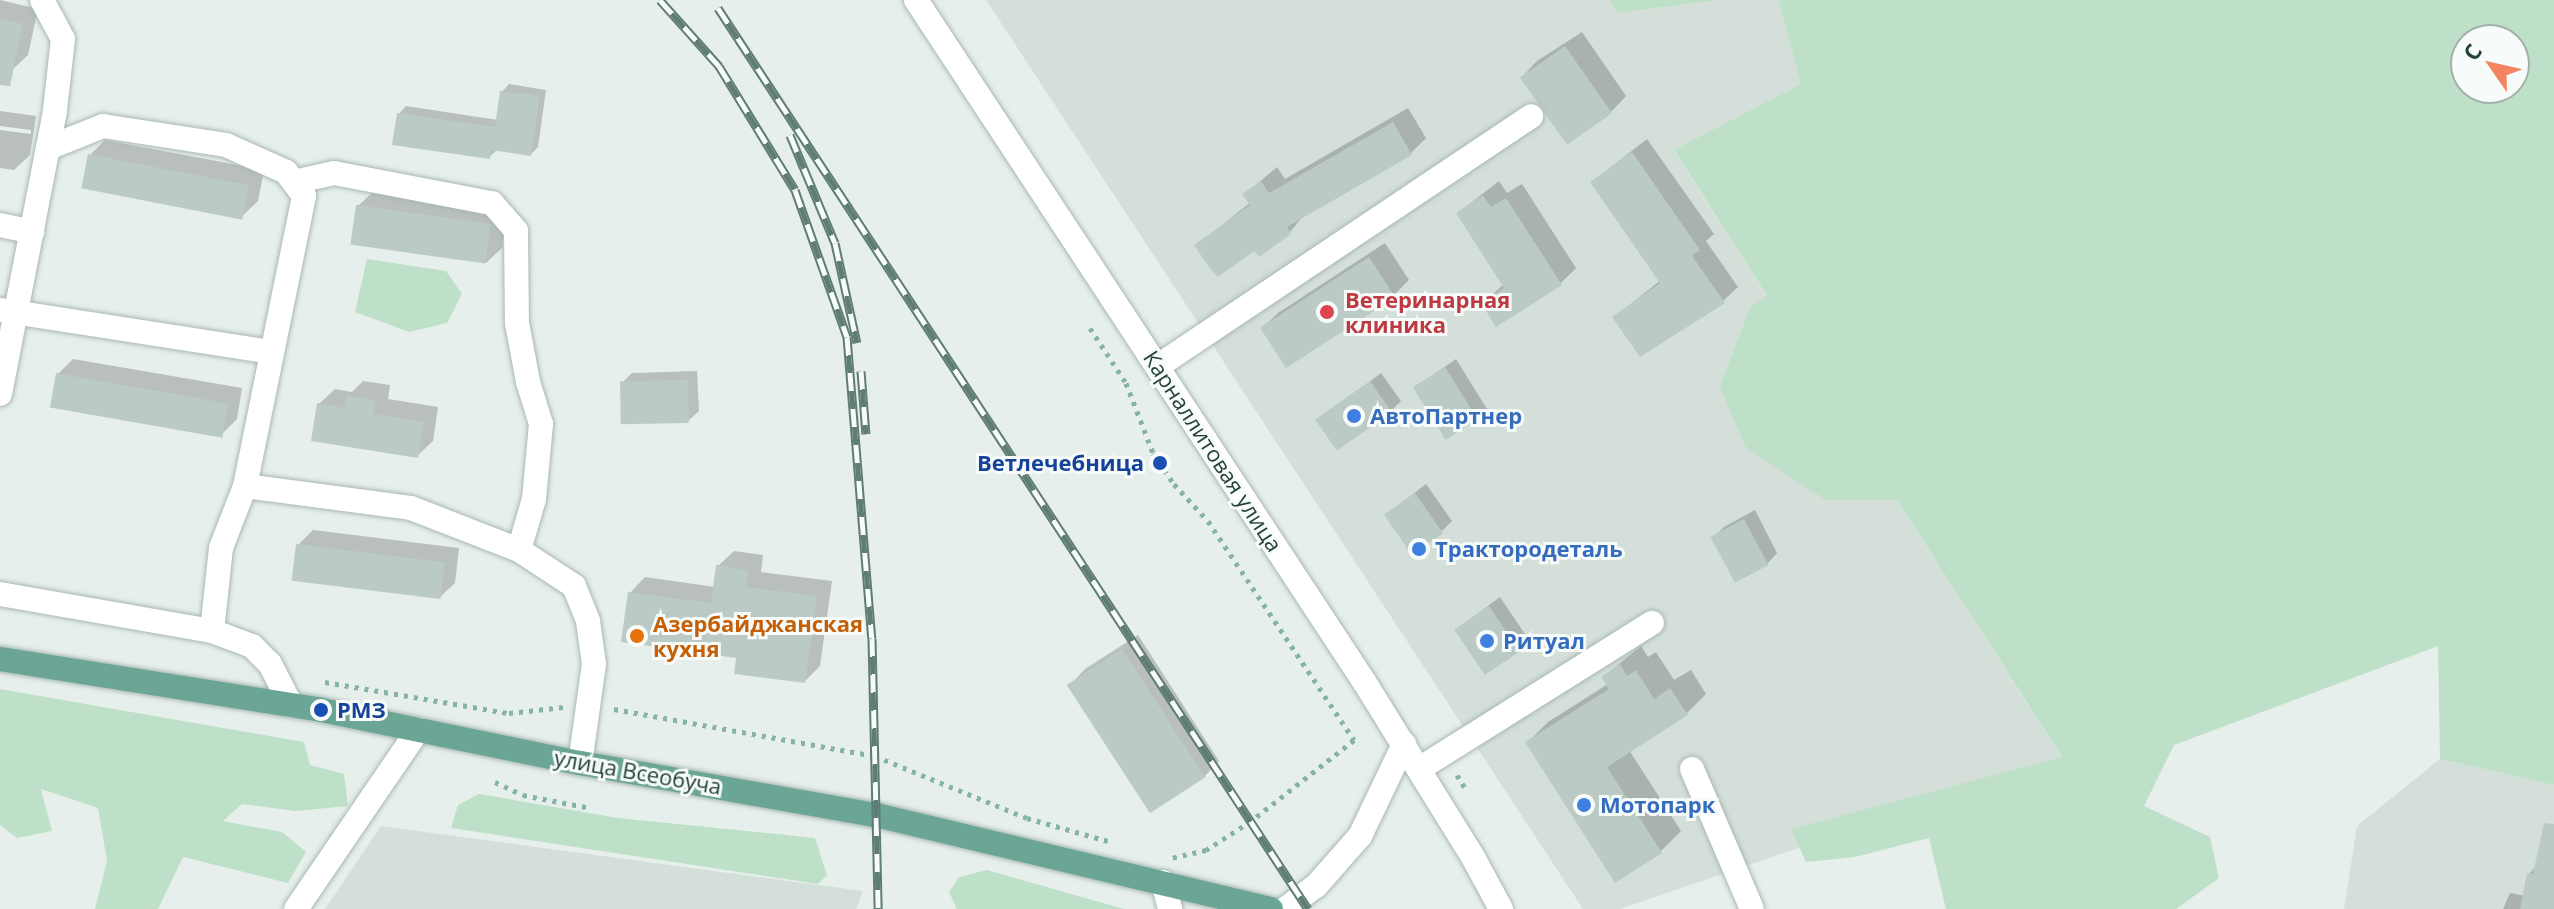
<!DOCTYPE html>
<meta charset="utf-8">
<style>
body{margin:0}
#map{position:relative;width:2554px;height:909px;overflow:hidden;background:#e6efeb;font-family:"Open Sans",sans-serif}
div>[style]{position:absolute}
.built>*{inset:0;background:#d4dfda}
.green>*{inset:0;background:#bfe0c8}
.shadow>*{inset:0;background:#0003}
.building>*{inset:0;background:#bbcac4;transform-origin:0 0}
.path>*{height:5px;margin-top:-2.5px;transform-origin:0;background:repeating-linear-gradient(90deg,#86b3a5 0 4px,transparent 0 10px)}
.roads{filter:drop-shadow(0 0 2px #a8b8b2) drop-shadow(0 0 2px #a8b8b2)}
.minor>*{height:24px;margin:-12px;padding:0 12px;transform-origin:12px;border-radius:12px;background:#fff}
.major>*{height:24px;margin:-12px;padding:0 12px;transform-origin:12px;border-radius:12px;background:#6aa596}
.rail>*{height:9px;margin-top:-4.5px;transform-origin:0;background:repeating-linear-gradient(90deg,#f7fbf9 0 18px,#5f7d75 0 36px);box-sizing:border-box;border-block:2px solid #5f7d75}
.dots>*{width:22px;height:22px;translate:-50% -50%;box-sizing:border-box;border:4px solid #f7fbf9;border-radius:50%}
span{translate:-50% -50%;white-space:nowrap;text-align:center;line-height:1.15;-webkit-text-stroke:6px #f7fbf9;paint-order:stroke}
.health-label{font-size:22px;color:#be3a42;font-weight:700}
.left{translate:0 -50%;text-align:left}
.shop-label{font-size:22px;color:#366cbe;font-weight:700}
.street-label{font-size:22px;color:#24423a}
.transit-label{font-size:22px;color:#164399;font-weight:700}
.right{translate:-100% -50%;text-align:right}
.food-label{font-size:22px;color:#c56008;font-weight:700}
.north{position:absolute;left:2450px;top:24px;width:80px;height:80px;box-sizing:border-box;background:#f7fbf9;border:2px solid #a3b1ad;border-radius:50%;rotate:304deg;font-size:22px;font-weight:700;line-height:32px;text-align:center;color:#24423a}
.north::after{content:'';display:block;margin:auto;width:28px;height:36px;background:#f4845f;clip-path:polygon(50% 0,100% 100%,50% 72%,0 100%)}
</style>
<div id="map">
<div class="built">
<i style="clip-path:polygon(986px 0,1610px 0,1618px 13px,1718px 0,1778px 0,1801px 84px,1674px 151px,2062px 758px,1620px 909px,1583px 909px)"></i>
<i style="clip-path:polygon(2440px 759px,2554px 785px,2554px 909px,2344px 909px,2357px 826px)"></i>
<i style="clip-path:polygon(381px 826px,863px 891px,856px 909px,325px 909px)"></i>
</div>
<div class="green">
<i style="clip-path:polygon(1610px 0,1718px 0,1618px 13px)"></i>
<i style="clip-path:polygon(evenodd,1778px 0,2554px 0,2554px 785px,2440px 759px,2438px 646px,2174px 745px,2144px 806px,2210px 837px,2219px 878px,2176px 909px,1946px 909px,1929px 838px,1855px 857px,1806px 862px,1791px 829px,2062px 757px,1897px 500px,1826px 500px,1746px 448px,1720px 387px,1750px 307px,1767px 296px,1674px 150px,1801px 84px,1778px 0,2466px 40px,2514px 40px,2514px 88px,2466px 88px,2466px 40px)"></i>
<i style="clip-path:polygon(367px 259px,446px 271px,462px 294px,447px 323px,409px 332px,355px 312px)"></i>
<i style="clip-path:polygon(0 689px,304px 742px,310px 765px,344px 774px,348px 806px,296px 811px,242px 804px,223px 821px,282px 832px,306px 852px,288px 883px,183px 857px,158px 909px,95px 909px,107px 861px,98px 808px,41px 789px,52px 831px,17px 838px,0 825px)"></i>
<i style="clip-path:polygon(479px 794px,618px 818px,815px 838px,827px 875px,818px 884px,451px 828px,458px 805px)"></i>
<i style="clip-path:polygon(987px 870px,1124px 909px,957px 909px,949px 892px,959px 877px)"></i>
</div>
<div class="shadow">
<i style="clip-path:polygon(0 0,38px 9px,28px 55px,12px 70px,0 68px)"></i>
<i style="clip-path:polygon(1582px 32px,1626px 96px,1611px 112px,1522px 77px,1537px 61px)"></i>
<i style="clip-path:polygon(509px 84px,546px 90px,538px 147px,531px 154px,498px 149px,489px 157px,399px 114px,406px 106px,498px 120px,502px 92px)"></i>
<i style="clip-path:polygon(1408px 108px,1426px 138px,1411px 153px,1304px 215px,1290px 232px,1260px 254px,1255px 248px,1197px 245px,1251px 202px,1245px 194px,1277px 167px,1285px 179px)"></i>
<i style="clip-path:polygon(0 111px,36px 116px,30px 155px,14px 170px,0 168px,0 130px,31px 134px,31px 130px,0 126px)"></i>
<i style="clip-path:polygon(1647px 139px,1714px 234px,1706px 241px,1738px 287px,1723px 301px,1614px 317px,1661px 280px,1592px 182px)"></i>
<i style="clip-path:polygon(105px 140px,264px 170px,258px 201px,242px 216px,90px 155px)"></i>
<i style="clip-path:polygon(1499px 181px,1507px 193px,1522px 184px,1576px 268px,1560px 284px,1483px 303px,1504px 284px,1458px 213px)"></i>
<i style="clip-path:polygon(374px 191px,506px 210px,502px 248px,486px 263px,358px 206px)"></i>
<i style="clip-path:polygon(1385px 243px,1409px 280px,1394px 295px,1262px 328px,1278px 313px)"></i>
<i style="clip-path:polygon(73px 359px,242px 388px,237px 419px,221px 435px,58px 374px)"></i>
<i style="clip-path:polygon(1456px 359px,1487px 409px,1477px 419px,1416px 387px)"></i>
<i style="clip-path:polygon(697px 371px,699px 411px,688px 421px,622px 383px,632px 373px)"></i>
<i style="clip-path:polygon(1381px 373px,1401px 401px,1391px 411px,1318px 421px)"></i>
<i style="clip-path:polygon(363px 381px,390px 385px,388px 399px,438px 407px,433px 441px,417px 456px,319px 404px,335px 389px,352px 392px)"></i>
<i style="clip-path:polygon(1426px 484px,1452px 521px,1442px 531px,1386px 515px)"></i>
<i style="clip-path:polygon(1755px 510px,1777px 553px,1767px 564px,1714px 537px,1724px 527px)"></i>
<i style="clip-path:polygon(313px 530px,459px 548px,455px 583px,439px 598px,298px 545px)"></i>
<i style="clip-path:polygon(734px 551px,763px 555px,761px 572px,832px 581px,820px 666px,805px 681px,738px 656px,630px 593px,645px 577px,715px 587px,718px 566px)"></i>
<i style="clip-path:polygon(1500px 597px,1529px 640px,1518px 650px,1456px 630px)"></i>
<i style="clip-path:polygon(1138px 635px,1219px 761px,1204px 777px,1070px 685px,1085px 669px)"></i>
<i style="clip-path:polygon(1641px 646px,1648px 657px,1656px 652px,1674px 680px,1691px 670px,1706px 694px,1686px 714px,1629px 750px,1681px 831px,1661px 851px,1528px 742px,1548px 722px,1608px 684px,1603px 677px)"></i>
<i style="clip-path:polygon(2554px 846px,2554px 909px,2503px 909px,2510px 893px,2525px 896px,2529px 874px)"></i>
</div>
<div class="building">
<i style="clip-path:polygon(0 19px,23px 24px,10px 86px,0 85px)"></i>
<i style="left:1565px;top:46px;width:82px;height:55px;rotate:55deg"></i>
<i style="clip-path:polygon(500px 91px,540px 96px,531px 156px,492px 150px,490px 159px,392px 145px,397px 113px,495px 127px)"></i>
<i style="clip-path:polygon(1393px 122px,1412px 155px,1287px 227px,1291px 234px,1259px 257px,1254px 251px,1218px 277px,1209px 267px,1194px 245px,1250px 205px,1242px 194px,1261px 181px,1269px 193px)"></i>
<i style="clip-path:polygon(1632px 152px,1700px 250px,1692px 256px,1725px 303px,1640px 357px,1612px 317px,1660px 283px,1590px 182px)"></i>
<i style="left:88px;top:154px;width:164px;height:35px;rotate:11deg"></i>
<i style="clip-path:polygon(1483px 195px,1491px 207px,1506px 198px,1562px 285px,1496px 327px,1481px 303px,1504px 288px,1456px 213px)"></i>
<i style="left:356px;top:205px;width:136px;height:40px;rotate:8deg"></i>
<i style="left:1369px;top:257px;width:48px;height:130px;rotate:57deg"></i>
<i style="left:1445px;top:367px;width:62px;height:38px;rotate:58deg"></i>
<i style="left:56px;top:373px;width:175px;height:35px;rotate:10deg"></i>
<i style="left:688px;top:380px;width:43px;height:68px;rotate:89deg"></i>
<i style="left:1370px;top:381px;width:38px;height:67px;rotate:55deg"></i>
<i style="clip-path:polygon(346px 395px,375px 400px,373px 414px,424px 422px,418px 458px,311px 441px,317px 403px,344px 408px)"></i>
<i style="left:1415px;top:493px;width:49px;height:38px;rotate:55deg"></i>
<i style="left:1744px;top:519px;width:52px;height:38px;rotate:62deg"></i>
<i style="left:296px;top:544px;width:150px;height:37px;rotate:7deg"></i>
<i style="clip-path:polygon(716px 565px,748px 570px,746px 587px,817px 596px,805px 683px,734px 674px,736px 658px,621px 642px,628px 592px,711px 603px)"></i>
<i style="left:1489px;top:606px;width:55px;height:42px;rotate:56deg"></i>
<i style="left:1122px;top:649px;width:153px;height:66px;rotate:57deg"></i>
<i style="clip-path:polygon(1620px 664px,1627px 676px,1636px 670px,1654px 699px,1670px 688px,1688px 715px,1607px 767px,1662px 853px,1615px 883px,1525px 742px,1609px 689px,1601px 677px)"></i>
<i style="clip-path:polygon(2544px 823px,2554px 824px,2554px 909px,2520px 909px,2527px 873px,2533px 874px)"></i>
</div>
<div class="path">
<i style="left:1090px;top:328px;width:66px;rotate:56.8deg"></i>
<i style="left:1126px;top:383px;width:75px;rotate:68.9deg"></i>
<i style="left:1153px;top:453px;width:37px;rotate:56deg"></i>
<i style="left:1174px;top:484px;width:50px;rotate:47.4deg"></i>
<i style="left:1208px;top:521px;width:263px;rotate:56.3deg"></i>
<i style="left:1354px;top:740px;width:131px;rotate:141.8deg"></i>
<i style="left:1251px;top:821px;width:54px;rotate:147.2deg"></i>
<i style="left:1206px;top:850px;width:35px;rotate:167deg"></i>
<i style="left:325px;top:682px;width:187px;rotate:9.6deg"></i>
<i style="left:509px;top:713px;width:55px;rotate:-6.2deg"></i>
<i style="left:614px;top:709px;width:265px;rotate:10.2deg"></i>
<i style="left:875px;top:756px;width:164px;rotate:22.2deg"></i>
<i style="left:1027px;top:818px;width:84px;rotate:15.9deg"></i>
<i style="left:1457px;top:775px;width:19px;rotate:58deg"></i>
<i style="left:495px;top:782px;width:31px;rotate:25deg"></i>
<i style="left:523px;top:795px;width:69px;rotate:10.8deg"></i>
</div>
<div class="roads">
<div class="minor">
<i style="left:916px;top:0;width:817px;rotate:56.68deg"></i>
<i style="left:1365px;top:683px;width:207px;rotate:58.2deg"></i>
<i style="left:1474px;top:859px;width:57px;rotate:61.6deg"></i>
<i style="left:48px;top:148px;width:59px;rotate:-21.8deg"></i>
<i style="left:103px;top:126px;width:124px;rotate:8.8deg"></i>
<i style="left:226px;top:145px;width:66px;rotate:24.2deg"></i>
<i style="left:286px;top:172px;width:30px;rotate:53deg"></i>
<i style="left:304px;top:196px;width:296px;rotate:101.5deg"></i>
<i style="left:245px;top:486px;width:66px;rotate:111.2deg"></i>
<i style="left:221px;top:548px;width:83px;rotate:96.2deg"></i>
<i style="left:294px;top:182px;width:41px;rotate:-12.7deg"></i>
<i style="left:334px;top:173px;width:161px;rotate:10.8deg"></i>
<i style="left:492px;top:203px;width:37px;rotate:49deg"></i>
<i style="left:516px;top:231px;width:92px;rotate:89.4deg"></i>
<i style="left:517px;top:323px;width:60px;rotate:79.4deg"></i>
<i style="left:528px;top:382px;width:44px;rotate:72.8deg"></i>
<i style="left:541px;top:424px;width:75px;rotate:95.3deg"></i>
<i style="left:534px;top:499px;width:53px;rotate:106.4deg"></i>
<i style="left:0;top:225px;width:33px;rotate:12deg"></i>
<i style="left:0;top:310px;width:274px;rotate:8.8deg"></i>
<i style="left:1158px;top:366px;width:449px;rotate:-33.8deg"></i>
<i style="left:0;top:394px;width:289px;rotate:-79deg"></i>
<i style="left:55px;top:110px;width:71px;rotate:-83.6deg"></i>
<i style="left:63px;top:39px;width:44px;rotate:-118.3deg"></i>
<i style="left:245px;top:486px;width:167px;rotate:7.5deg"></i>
<i style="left:411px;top:508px;width:116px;rotate:21.3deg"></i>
<i style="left:519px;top:550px;width:66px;rotate:33.2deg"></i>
<i style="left:574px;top:586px;width:38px;rotate:68deg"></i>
<i style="left:588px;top:621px;width:43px;rotate:82.1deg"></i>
<i style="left:594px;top:664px;width:100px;rotate:98deg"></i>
<i style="left:0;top:594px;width:215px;rotate:9.9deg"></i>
<i style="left:212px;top:631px;width:43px;rotate:20.6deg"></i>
<i style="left:252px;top:646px;width:25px;rotate:45deg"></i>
<i style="left:270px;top:664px;width:46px;rotate:62.9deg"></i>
<i style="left:1419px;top:769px;width:275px;rotate:-32.1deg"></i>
<i style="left:1692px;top:769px;width:152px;rotate:66.8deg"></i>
<i style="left:1163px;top:882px;width:28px;rotate:75deg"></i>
<i style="left:296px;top:909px;width:217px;rotate:-55.7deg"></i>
<i style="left:1285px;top:909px;width:39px;rotate:-37deg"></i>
<i style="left:1316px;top:886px;width:67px;rotate:-48.7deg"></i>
<i style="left:1360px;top:836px;width:102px;rotate:-64.4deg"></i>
</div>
<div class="major">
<i style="left:0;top:659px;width:325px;rotate:9deg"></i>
<i style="left:321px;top:710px;width:264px;rotate:11.6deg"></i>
<i style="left:580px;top:763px;width:301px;rotate:10deg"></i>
<i style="left:876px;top:815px;width:406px;rotate:13.4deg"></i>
</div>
</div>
<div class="rail">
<i style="left:660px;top:0;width:89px;rotate:48.2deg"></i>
<i style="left:719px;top:66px;width:145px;rotate:58.5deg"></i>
<i style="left:795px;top:190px;width:156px;rotate:70.5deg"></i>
<i style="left:847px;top:337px;width:302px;rotate:85.3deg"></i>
<i style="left:872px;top:638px;width:271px;rotate:88.7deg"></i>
<i style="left:718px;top:8px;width:1077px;rotate:56.78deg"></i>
<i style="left:790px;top:135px;width:117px;rotate:67.4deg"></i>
<i style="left:835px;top:243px;width:102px;rotate:77.6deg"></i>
<i style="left:861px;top:371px;width:63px;rotate:85.5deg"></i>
</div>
<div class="dots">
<i style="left:1327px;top:312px;background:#e0444e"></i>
<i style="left:1354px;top:416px;background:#3f7fe0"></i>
<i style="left:1160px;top:463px;background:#1a4fb4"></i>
<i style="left:1419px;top:549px;background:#3f7fe0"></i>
<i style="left:637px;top:636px;background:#e8710a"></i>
<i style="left:1487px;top:641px;background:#3f7fe0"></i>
<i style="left:321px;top:710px;background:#1a4fb4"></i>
<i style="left:1584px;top:805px;background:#3f7fe0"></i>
</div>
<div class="health-label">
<span class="left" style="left:1345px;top:312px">Ветеринарная<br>клиника</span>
</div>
<div class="shop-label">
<span class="left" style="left:1370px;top:416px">АвтоПартнер</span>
<span class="left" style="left:1435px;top:549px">Трактородеталь</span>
<span class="left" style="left:1503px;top:641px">Ритуал</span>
<span class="left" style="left:1600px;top:805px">Мотопарк</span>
</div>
<div class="street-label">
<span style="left:1213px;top:451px;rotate:57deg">Карналлитовая улица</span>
<span style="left:638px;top:772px;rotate:10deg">улица Всеобуча</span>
</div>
<div class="transit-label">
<span class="right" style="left:1144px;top:463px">Ветлечебница</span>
<span class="left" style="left:337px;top:710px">РМЗ</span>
</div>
<div class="food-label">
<span class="left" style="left:653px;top:636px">Азербайджанская<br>кухня</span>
</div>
<div class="north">С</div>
</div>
